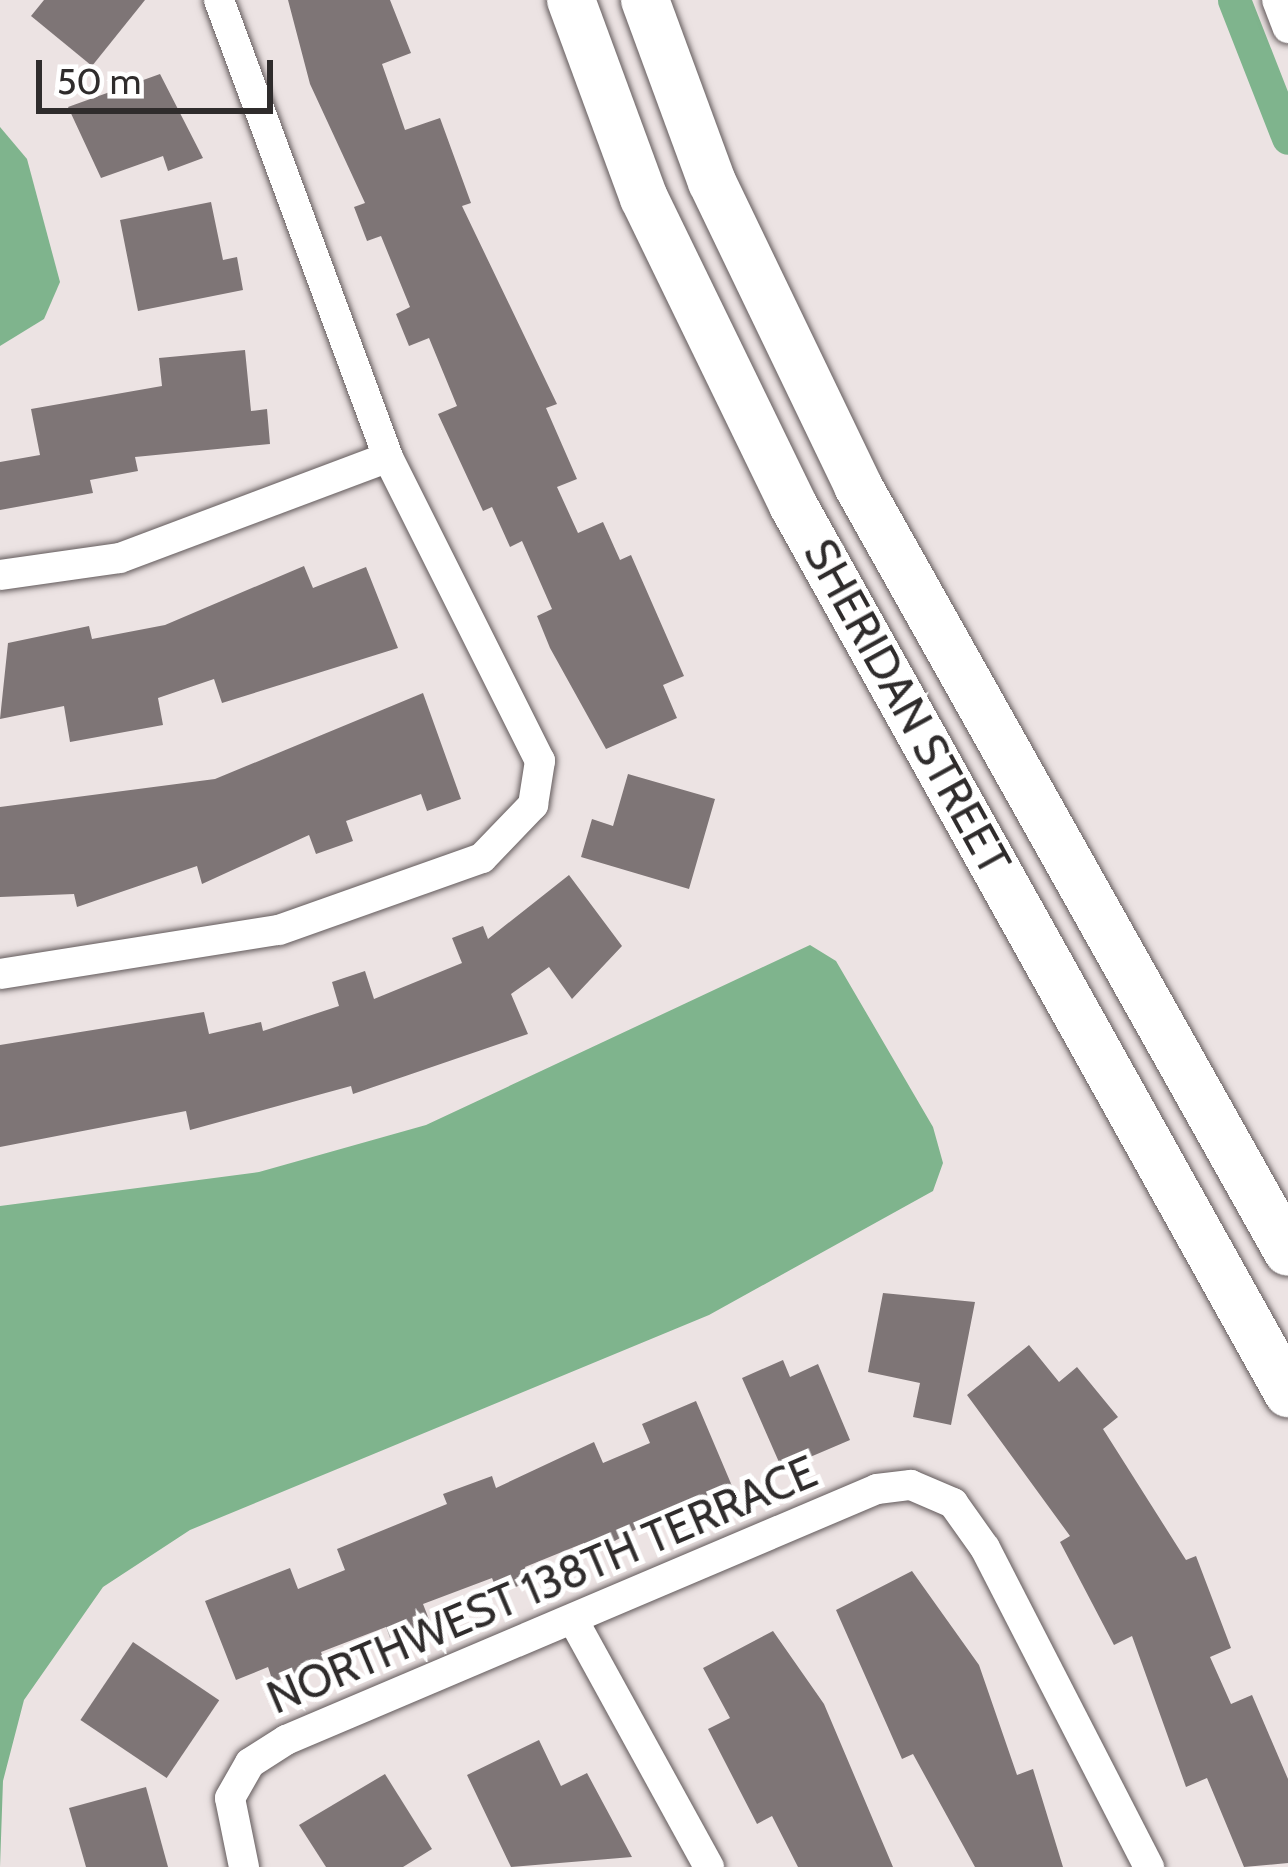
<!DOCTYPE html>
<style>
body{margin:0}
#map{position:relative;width:1288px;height:1867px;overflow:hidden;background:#ece3e3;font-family:Cabin,sans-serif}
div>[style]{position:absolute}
.water>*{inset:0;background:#7fb48d}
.canal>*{height:33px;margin:-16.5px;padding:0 16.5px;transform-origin:16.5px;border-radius:16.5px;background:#7fb48d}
.building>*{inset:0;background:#7e7576;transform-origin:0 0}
.roads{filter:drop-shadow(0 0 3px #625a5b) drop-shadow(0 0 3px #625a5b)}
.street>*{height:30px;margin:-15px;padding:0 15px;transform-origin:15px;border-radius:15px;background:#fff}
.primary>*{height:48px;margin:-24px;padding:0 24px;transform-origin:24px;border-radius:24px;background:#fff}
span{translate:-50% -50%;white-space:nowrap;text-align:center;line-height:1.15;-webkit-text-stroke:10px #fff;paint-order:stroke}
.street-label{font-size:45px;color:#2f2c2c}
.scale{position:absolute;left:36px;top:60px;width:237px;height:54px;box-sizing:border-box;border:6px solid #2f2c2c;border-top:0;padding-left:15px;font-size:36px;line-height:42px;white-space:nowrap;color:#2f2c2c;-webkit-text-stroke:9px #fff;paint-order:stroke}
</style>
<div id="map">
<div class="water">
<i style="clip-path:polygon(0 127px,27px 159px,60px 282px,44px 319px,0 346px)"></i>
<i style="clip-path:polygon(810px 945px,836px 961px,933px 1127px,943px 1163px,933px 1191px,709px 1315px,190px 1530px,103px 1587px,24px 1700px,3px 1781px,0 1867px,0 1206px,259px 1172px,426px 1125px)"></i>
</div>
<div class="canal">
<i style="left:1234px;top:0;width:148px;rotate:68.6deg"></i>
</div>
<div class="building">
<i style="clip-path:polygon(44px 0,145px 0,92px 66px,31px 16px)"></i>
<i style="clip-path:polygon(288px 0,390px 0,411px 53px,382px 64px,405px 130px,440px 118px,471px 203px,462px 206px,557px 404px,546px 408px,577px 479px,557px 487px,578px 533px,603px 522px,620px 560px,631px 555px,684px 676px,663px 685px,677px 718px,606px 749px,550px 648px,537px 616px,552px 609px,522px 541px,510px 547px,492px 507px,483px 511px,438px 414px,457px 406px,429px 338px,409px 346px,396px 314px,410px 307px,381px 236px,367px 241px,354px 207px,365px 203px,310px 84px)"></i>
<i style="clip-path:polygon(160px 74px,203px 158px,168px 171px,163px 156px,101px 178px,68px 107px)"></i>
<i style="clip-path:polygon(211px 202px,223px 260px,237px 257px,243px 290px,138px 311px,120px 220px)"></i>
<i style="clip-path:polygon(245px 350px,251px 411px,267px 409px,270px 444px,135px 457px,138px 471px,90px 480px,93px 493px,0 510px,0 462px,40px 455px,31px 409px,162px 386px,159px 358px)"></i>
<i style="clip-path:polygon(304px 566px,313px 588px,366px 567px,398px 648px,222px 703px,214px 679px,158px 698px,163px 725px,70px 742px,64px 706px,0 719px,8px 643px,89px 626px,92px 639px,165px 625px)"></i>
<i style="clip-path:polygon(423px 693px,461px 799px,427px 811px,421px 794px,346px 821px,353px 841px,316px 854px,309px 835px,202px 884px,197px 866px,77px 907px,74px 894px,0 897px,0 807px,215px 779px)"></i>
<i style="clip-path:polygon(628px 774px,715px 799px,689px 889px,581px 857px,592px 819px,613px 826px)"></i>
<i style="clip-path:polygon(569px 875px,622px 946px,572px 999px,549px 967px,511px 994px,528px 1034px,353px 1094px,351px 1086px,190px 1130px,186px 1111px,0 1147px,0 1045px,204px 1012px,209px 1034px,261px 1022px,263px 1031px,339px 1006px,332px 982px,365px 971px,374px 999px,462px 963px,452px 938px,483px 926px,488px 939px)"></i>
<i style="clip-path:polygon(883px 1293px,975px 1302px,951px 1425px,913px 1417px,920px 1383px,868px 1372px)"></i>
<i style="clip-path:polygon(1029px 1345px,1059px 1382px,1077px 1367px,1118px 1417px,1103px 1429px,1186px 1560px,1196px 1556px,1231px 1648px,1210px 1657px,1231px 1704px,1252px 1695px,1288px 1779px,1288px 1863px,1244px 1867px,1207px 1778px,1186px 1787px,1132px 1636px,1114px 1645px,1060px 1542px,1070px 1536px,967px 1395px)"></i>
<i style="clip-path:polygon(783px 1360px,790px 1377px,818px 1364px,850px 1440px,782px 1469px,742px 1378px)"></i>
<i style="clip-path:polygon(696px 1401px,735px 1493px,698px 1509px,693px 1498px,589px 1555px,584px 1543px,525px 1567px,530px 1582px,498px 1593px,492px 1578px,423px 1604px,430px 1622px,390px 1638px,386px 1627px,321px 1652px,325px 1663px,273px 1682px,268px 1667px,236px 1680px,205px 1601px,290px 1568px,298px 1589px,345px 1570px,337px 1549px,447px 1504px,443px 1494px,492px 1476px,496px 1488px,594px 1442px,603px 1463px,650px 1443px,642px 1424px)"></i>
<i style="clip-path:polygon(912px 1571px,979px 1665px,1017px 1775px,1033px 1769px,1063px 1867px,975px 1867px,913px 1754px,902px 1759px,836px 1610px)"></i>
<i style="clip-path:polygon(773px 1631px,824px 1704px,893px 1867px,798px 1867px,772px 1816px,757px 1824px,708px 1729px,730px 1718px,703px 1668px)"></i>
<i style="left:133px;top:1642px;width:104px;height:94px;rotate:34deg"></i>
<i style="clip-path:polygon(539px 1740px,561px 1786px,587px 1773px,632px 1857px,511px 1867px,467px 1775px)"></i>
<i style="clip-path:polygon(385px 1774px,432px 1849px,403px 1867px,326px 1867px,299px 1825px)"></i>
<i style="clip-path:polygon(146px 1787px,168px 1867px,86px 1867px,69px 1808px)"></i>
</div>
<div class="roads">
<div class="street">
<i style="left:1277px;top:0;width:30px;rotate:69deg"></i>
<i style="left:0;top:575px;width:121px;rotate:-8.1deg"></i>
<i style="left:120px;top:558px;width:286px;rotate:-20.6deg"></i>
<i style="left:0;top:974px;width:282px;rotate:-9deg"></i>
<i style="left:279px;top:930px;width:215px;rotate:-19.5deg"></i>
<i style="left:482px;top:858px;width:74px;rotate:-46.1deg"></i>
<i style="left:533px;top:805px;width:45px;rotate:-81deg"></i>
<i style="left:540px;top:761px;width:340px;rotate:-116.6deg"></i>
<i style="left:388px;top:457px;width:487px;rotate:-110.3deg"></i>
<i style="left:576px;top:1625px;width:276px;rotate:61.2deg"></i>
<i style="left:244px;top:1867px;width:70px;rotate:-101.5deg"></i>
<i style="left:230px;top:1798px;width:40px;rotate:-60.3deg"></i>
<i style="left:250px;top:1763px;width:43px;rotate:-32.6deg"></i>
<i style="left:286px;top:1740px;width:642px;rotate:-23.01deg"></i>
<i style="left:877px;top:1489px;width:34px;rotate:-7deg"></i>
<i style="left:911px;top:1485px;width:46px;rotate:23.2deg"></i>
<i style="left:953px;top:1503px;width:55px;rotate:54.6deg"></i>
<i style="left:985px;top:1548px;width:359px;rotate:62.8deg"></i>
</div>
<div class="primary">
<i style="left:571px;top:0;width:211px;rotate:69.8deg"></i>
<i style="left:644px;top:198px;width:341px;rotate:64.1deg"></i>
<i style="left:793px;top:505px;width:1017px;rotate:60.86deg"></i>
<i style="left:645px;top:0;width:194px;rotate:69.8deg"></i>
<i style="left:712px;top:182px;width:337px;rotate:64.3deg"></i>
<i style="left:858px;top:486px;width:878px;rotate:60.69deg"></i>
</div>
</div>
<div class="street-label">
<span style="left:907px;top:707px;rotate:61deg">SHERIDAN STREET</span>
<span style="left:542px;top:1585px;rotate:-23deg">NORTHWEST 138TH TERRACE</span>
</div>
<div class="scale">50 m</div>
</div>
